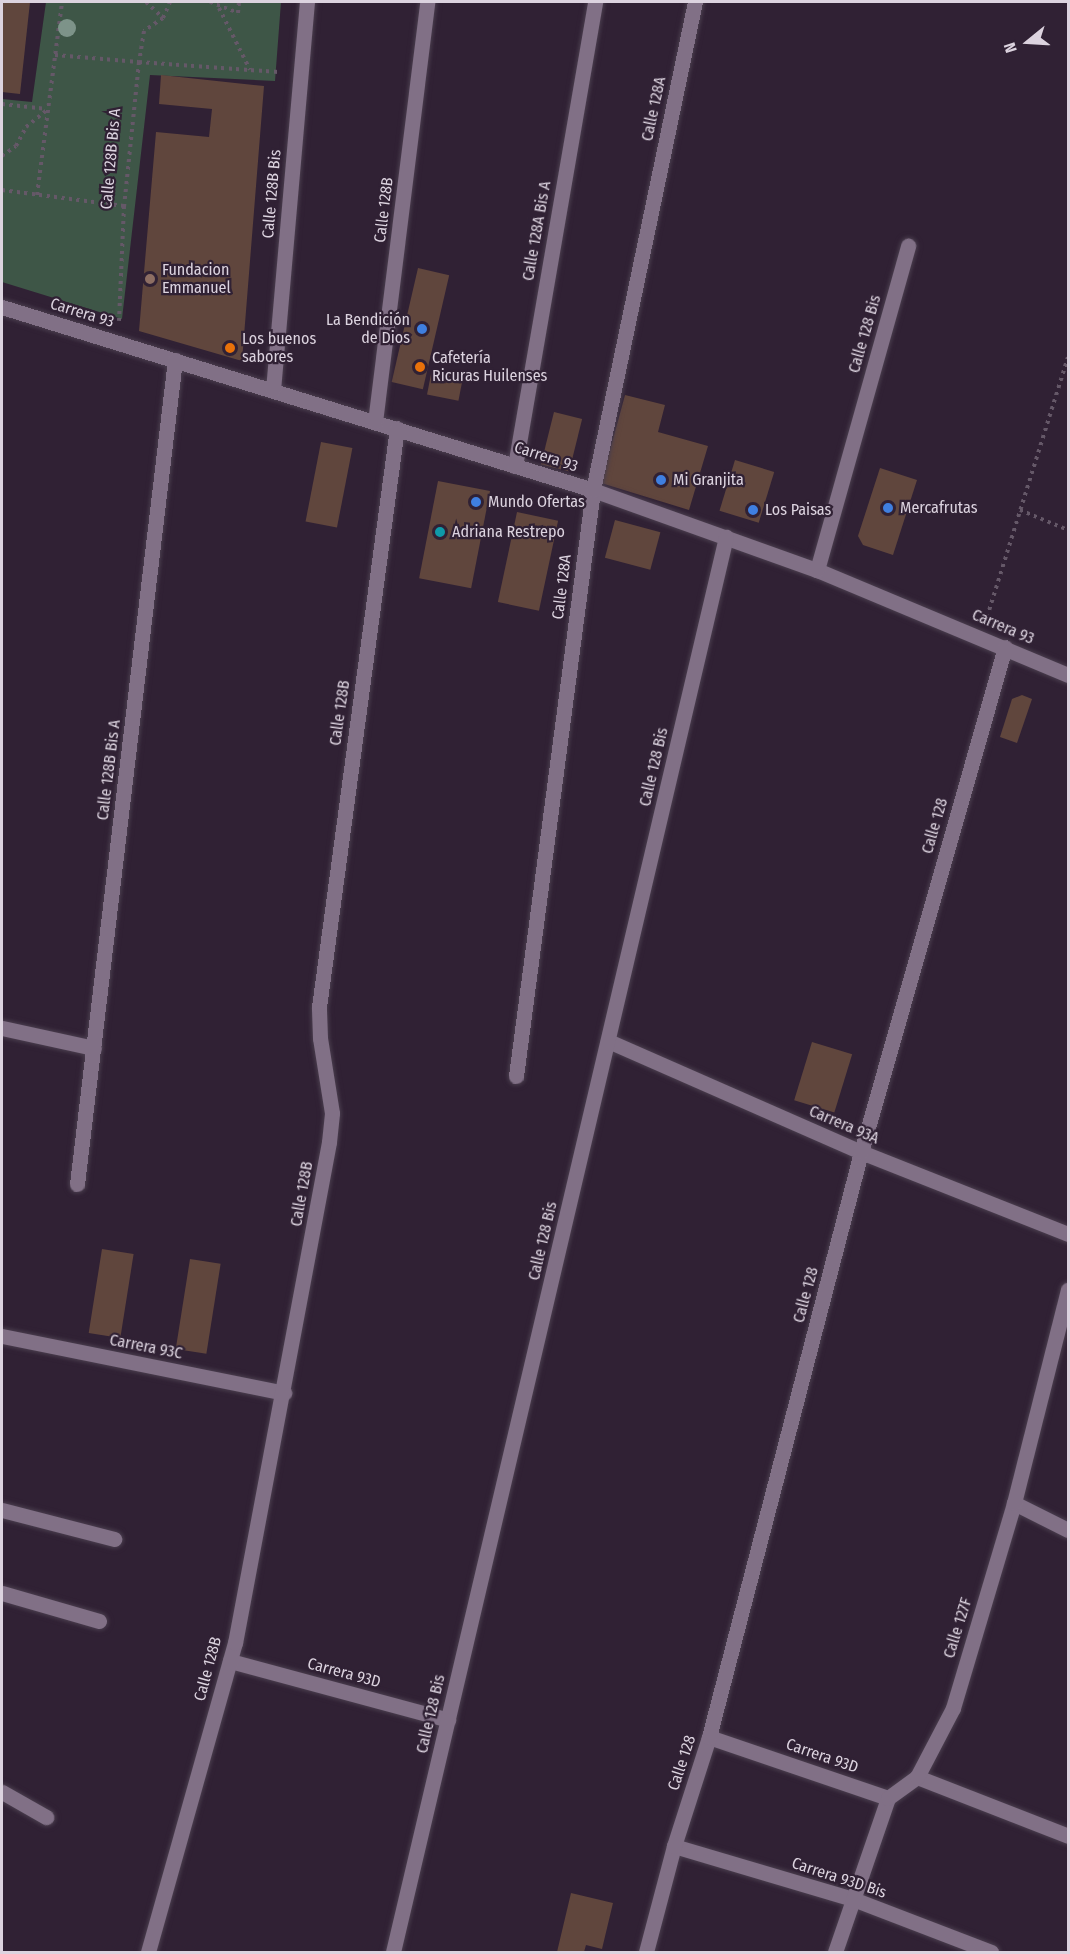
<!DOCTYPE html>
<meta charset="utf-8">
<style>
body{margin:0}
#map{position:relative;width:1070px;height:1954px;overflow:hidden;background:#302134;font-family:"Fira Sans Condensed",sans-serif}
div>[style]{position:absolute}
.green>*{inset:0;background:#3e5647}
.building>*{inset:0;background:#60463d;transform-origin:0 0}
.path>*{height:4px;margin-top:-2px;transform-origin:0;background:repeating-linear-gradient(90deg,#655868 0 3px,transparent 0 7.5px)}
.roads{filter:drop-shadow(0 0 2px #4a3e4e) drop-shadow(0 0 2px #4a3e4e)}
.minor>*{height:15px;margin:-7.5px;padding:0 7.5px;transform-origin:7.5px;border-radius:7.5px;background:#817086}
.trees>*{width:18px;height:18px;margin:-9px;border-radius:50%;background:#7d9389}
.dots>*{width:16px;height:16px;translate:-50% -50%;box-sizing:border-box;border:3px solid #302134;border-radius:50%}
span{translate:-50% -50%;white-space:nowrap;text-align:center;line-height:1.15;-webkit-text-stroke:4.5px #302134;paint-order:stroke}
.street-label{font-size:16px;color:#dcd3df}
.poi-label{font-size:16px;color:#dcd3df}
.left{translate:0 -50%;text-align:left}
.right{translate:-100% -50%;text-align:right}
.frame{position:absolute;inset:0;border:3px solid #dcd3df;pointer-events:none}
.north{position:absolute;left:998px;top:12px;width:60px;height:60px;-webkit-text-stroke:4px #302134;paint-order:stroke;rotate:252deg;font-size:16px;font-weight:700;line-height:24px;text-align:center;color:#dcd3df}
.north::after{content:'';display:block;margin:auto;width:21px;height:27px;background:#dcd3df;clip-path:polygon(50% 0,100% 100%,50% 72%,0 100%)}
</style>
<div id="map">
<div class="green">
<i style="clip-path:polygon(46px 2px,281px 2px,275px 81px,150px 75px,122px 319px,2px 282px,2px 99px,32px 102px)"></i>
</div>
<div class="building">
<i style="clip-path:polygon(2px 2px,30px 2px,20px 94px,2px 92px)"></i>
<i style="clip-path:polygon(161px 75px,264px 86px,242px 361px,139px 331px,156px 132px,209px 137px,212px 109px,159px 104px)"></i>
<i style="left:418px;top:268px;width:32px;height:117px;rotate:13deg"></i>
<i style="left:432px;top:369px;width:32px;height:26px;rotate:11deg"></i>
<i style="clip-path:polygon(625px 395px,665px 405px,658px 432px,708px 446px,689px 510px,601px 483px)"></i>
<i style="left:554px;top:412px;width:29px;height:54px;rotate:14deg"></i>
<i style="left:321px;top:442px;width:32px;height:81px;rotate:11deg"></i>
<i style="left:735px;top:460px;width:41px;height:53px;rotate:17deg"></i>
<i style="clip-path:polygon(880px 468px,917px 480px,893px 555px,863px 545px,858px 536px)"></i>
<i style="left:438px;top:481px;width:53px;height:99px;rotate:11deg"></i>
<i style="left:517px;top:512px;width:42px;height:92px;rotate:12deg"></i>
<i style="left:615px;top:520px;width:47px;height:39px;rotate:15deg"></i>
<i style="clip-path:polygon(1022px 695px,1032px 699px,1017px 743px,1000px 737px,1012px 699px)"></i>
<i style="left:812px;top:1042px;width:42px;height:61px;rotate:17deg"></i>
<i style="left:102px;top:1249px;width:32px;height:85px;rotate:9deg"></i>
<i style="left:190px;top:1259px;width:31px;height:91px;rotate:9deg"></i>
<i style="clip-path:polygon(571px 1893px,613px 1903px,602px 1949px,586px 1945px,584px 1952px,557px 1952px)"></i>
</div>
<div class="path">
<i style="left:146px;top:2px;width:23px;rotate:43deg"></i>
<i style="left:163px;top:18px;width:17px;rotate:-66deg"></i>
<i style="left:210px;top:2px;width:30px;rotate:21deg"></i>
<i style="left:238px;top:13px;width:11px;rotate:-85deg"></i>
<i style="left:219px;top:8px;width:69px;rotate:63.4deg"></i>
<i style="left:163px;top:18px;width:23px;rotate:146deg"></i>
<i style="left:144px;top:31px;width:31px;rotate:99deg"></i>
<i style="left:139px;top:62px;width:140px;rotate:4.1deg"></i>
<i style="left:55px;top:55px;width:84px;rotate:4.8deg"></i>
<i style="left:139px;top:62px;width:145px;rotate:95.9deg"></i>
<i style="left:124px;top:206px;width:115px;rotate:92.5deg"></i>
<i style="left:2px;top:104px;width:45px;rotate:6.3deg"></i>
<i style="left:2px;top:156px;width:17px;rotate:-36deg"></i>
<i style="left:16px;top:146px;width:21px;rotate:-62deg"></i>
<i style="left:26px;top:127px;width:27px;rotate:-39deg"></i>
<i style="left:2px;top:190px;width:123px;rotate:7.5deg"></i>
<i style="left:37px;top:195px;width:195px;rotate:-82.6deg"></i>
<i style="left:1020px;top:510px;width:52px;rotate:22.6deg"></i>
<i style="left:987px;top:617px;width:272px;rotate:-72.7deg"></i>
</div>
<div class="roads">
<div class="minor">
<i style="left:2px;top:307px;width:619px;rotate:17.2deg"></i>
<i style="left:593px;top:490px;width:238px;rotate:19.7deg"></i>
<i style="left:817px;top:570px;width:272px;rotate:22.7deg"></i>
<i style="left:273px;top:390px;width:389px;rotate:-85deg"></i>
<i style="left:375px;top:422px;width:423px;rotate:-82.9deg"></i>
<i style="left:515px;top:466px;width:471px;rotate:-80.2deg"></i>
<i style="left:817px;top:570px;width:337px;rotate:-74.3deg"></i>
<i style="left:2px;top:1028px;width:94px;rotate:12.3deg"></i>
<i style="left:608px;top:1041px;width:276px;rotate:23.7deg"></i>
<i style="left:861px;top:1152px;width:223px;rotate:21.6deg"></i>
<i style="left:516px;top:1076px;width:591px;rotate:-82.51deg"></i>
<i style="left:593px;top:490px;width:499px;rotate:-78.2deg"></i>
<i style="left:77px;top:1184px;width:830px;rotate:-83.22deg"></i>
<i style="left:2px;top:1336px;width:288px;rotate:11.4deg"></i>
<i style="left:1014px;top:1503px;width:60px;rotate:26.6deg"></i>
<i style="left:2px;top:1510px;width:116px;rotate:14.5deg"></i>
<i style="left:2px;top:1593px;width:101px;rotate:16.1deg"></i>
<i style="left:230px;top:1661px;width:226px;rotate:15.1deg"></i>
<i style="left:709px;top:1737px;width:189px;rotate:18.8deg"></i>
<i style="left:917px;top:1777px;width:162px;rotate:21.3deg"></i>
<i style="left:2px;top:1792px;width:51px;rotate:29.6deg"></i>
<i style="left:674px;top:1846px;width:187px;rotate:16.5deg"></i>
<i style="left:853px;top:1899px;width:148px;rotate:21deg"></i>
<i style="left:148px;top:1952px;width:321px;rotate:-74.3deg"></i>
<i style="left:235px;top:1643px;width:510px;rotate:-79.37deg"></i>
<i style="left:329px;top:1142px;width:29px;rotate:-84deg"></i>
<i style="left:332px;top:1113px;width:76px;rotate:-99.1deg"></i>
<i style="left:320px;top:1038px;width:31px;rotate:-92deg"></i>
<i style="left:319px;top:1007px;width:584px;rotate:-82.33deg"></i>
<i style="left:393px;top:1952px;width:1454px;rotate:-76.76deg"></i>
<i style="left:646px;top:1952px;width:110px;rotate:-75.2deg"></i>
<i style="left:674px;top:1846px;width:114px;rotate:-72.2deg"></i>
<i style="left:709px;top:1737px;width:604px;rotate:-75.43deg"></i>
<i style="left:861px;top:1152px;width:525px;rotate:-74.08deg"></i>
<i style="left:835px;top:1952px;width:163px;rotate:-71deg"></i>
<i style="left:888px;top:1798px;width:36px;rotate:-36deg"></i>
<i style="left:917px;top:1777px;width:78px;rotate:-62.4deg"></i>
<i style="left:953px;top:1708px;width:214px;rotate:-73.4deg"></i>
<i style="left:1014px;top:1503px;width:220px;rotate:-75.8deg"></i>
</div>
</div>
<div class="trees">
<i style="left:67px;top:28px"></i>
</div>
<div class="dots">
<i style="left:150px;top:279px;background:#8d6e63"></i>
<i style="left:422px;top:329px;background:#3f7fe0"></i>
<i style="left:230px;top:348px;background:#e8710a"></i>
<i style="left:420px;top:367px;background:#e8710a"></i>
<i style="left:661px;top:480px;background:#3f7fe0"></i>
<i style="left:476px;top:502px;background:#3f7fe0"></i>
<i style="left:888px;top:508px;background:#3f7fe0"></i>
<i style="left:753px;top:510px;background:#3f7fe0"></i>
<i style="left:440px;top:532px;background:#0f9aa8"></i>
</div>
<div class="street-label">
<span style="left:654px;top:109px;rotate:-78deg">Calle 128A</span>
<span style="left:111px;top:159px;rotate:-85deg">Calle 128B Bis A</span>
<span style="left:272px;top:194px;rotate:-85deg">Calle 128B Bis</span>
<span style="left:384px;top:210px;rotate:-83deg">Calle 128B</span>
<span style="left:537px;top:231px;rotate:-80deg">Calle 128A Bis A</span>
<span style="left:82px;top:313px;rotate:17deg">Carrera 93</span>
<span style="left:865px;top:334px;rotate:-74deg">Calle 128 Bis</span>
<span style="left:546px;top:457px;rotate:18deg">Carrera 93</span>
<span style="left:562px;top:587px;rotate:-83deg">Calle 128A</span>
<span style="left:1003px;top:627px;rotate:23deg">Carrera 93</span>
<span style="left:340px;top:713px;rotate:-82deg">Calle 128B</span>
<span style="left:654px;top:767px;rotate:-77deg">Calle 128 Bis</span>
<span style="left:109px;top:770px;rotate:-83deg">Calle 128B Bis A</span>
<span style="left:935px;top:826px;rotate:-74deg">Calle 128</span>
<span style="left:844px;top:1125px;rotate:23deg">Carrera 93A</span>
<span style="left:302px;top:1194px;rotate:-80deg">Calle 128B</span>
<span style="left:543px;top:1241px;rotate:-77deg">Calle 128 Bis</span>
<span style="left:806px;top:1295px;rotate:-75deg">Calle 128</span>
<span style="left:146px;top:1347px;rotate:11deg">Carrera 93C</span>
<span style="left:958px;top:1628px;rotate:-73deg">Calle 127F</span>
<span style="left:208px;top:1669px;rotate:-75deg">Calle 128B</span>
<span style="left:344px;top:1673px;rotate:15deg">Carrera 93D</span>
<span style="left:431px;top:1714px;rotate:-77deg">Calle 128 Bis</span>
<span style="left:822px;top:1756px;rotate:19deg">Carrera 93D</span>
<span style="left:682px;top:1763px;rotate:-72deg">Calle 128</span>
<span style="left:839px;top:1878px;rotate:18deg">Carrera 93D Bis</span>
</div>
<div class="poi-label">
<span class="left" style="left:162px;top:279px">Fundacion<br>Emmanuel</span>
<span class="right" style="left:410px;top:329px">La Bendición<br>de Dios</span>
<span class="left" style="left:242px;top:348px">Los buenos<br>sabores</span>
<span class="left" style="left:432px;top:367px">Cafetería<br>Ricuras Huilenses</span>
<span class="left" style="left:673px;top:480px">Mi Granjita</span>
<span class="left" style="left:488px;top:502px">Mundo Ofertas</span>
<span class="left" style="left:900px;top:508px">Mercafrutas</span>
<span class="left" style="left:765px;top:510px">Los Paisas</span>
<span class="left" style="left:452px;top:532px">Adriana Restrepo</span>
</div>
<div class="frame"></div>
<div class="north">N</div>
</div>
